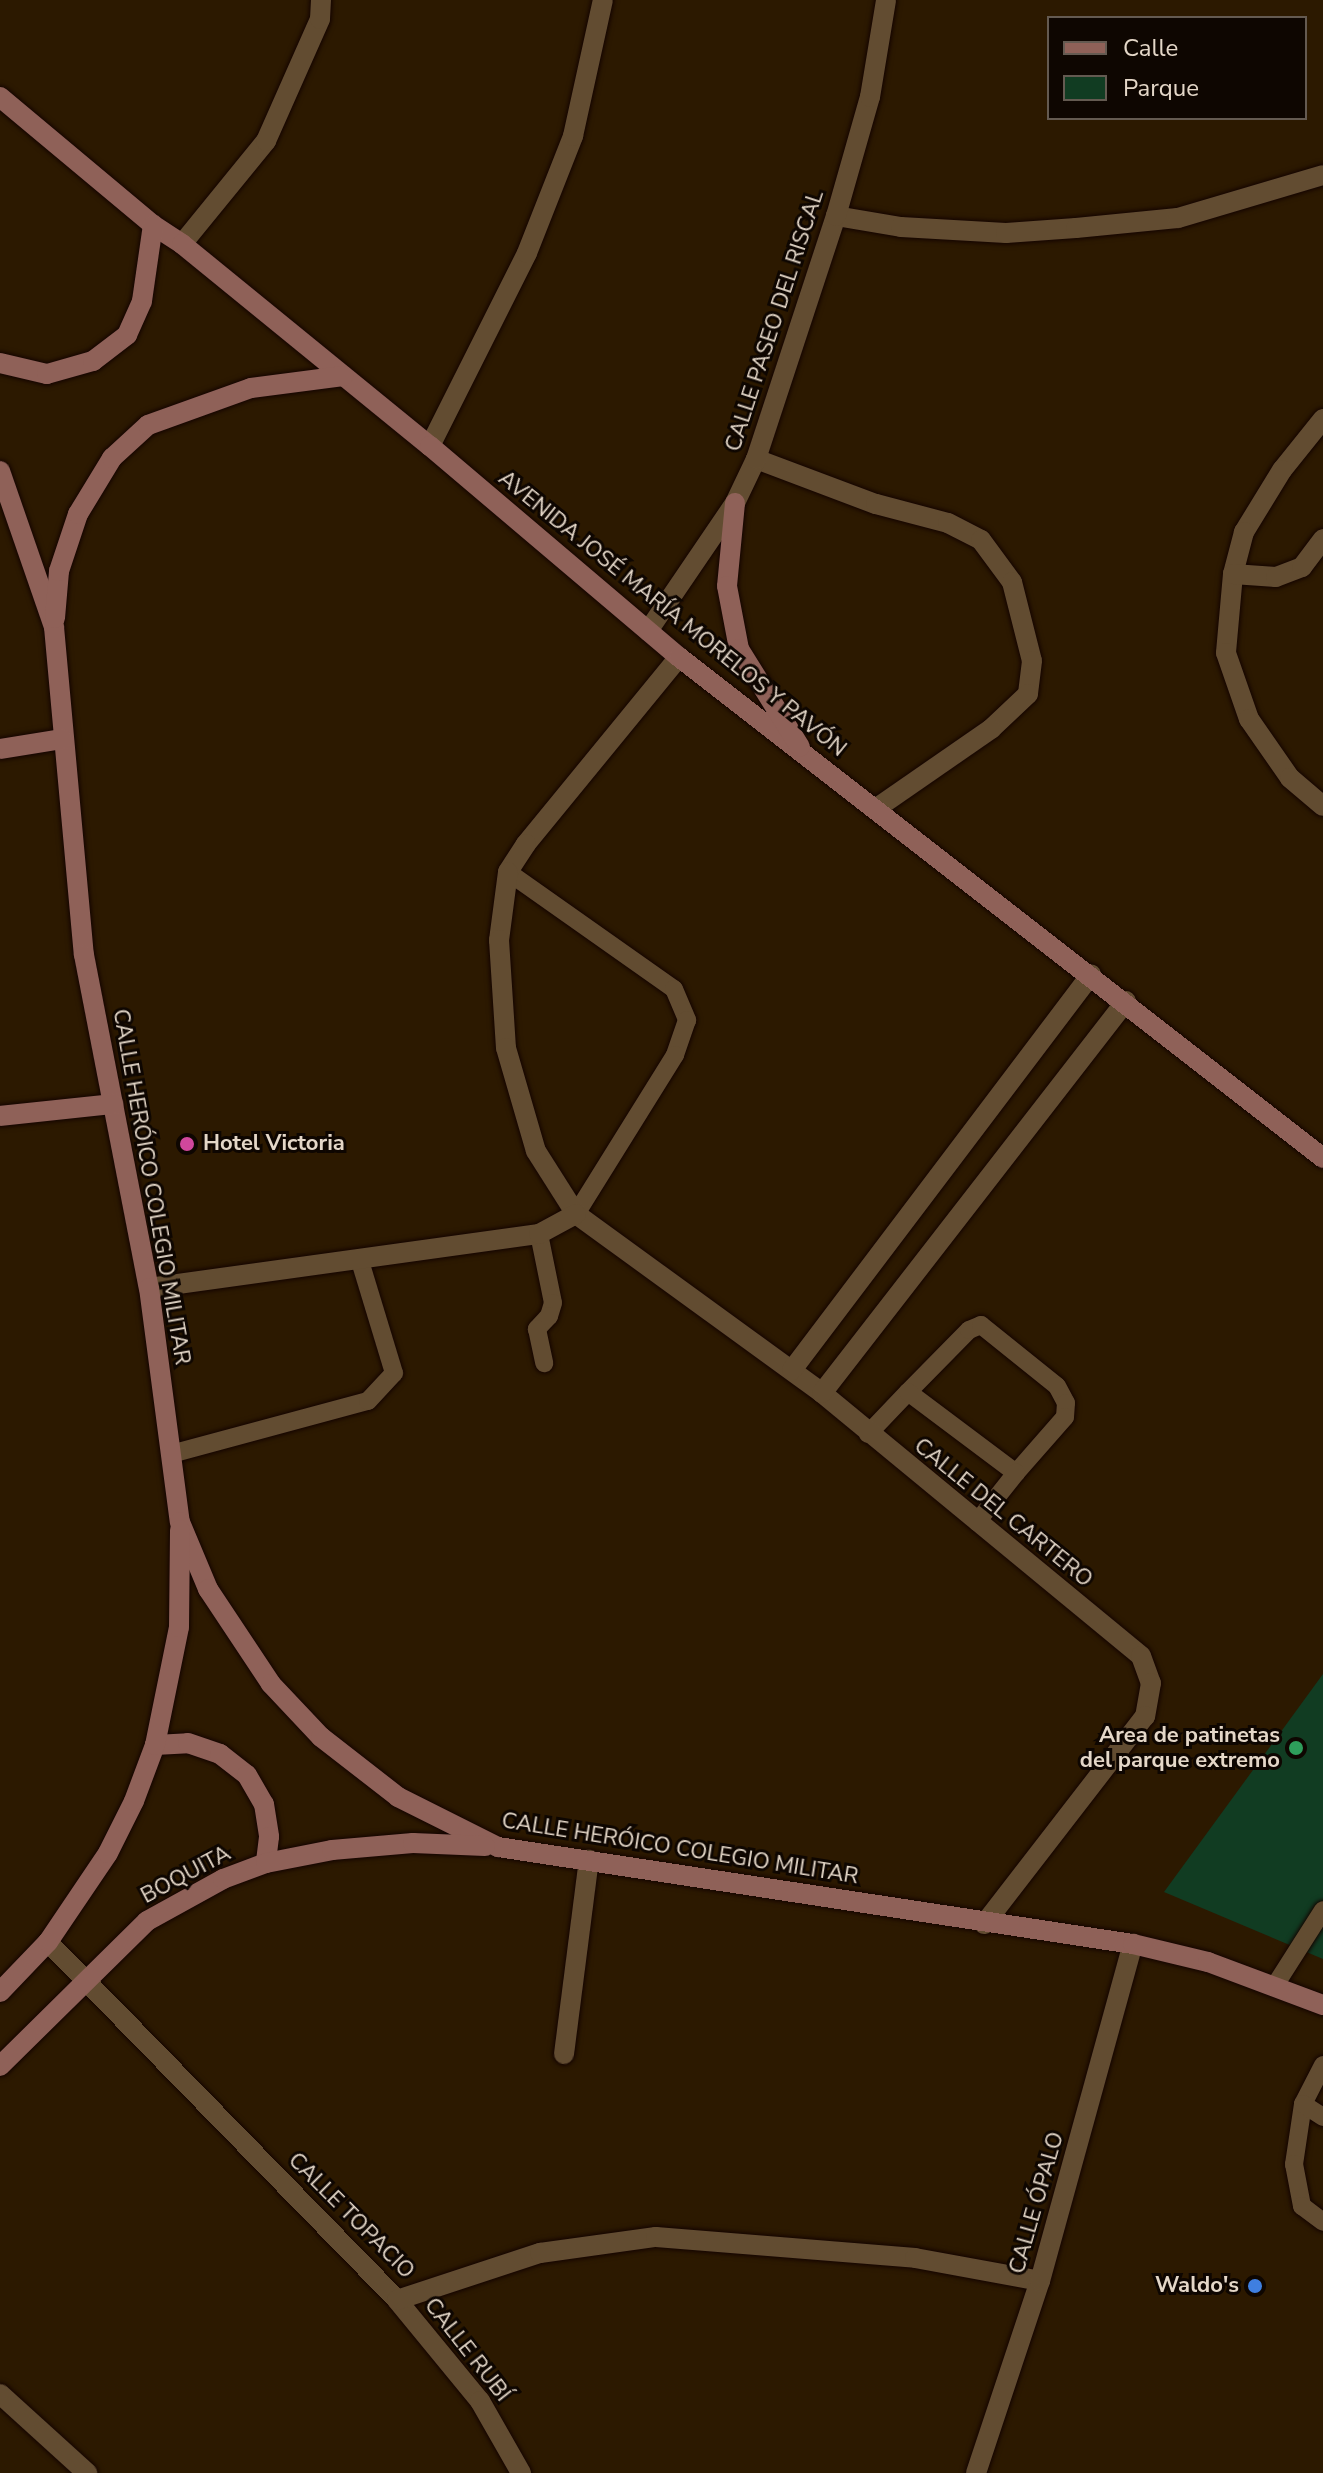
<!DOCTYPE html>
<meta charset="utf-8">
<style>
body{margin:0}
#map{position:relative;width:1323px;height:2473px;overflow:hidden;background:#2c1900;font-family:"Nunito Sans",sans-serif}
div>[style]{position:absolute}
.green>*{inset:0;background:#113c22}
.roads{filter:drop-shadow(0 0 2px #140400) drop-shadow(0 0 2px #140400)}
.lane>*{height:18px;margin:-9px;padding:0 9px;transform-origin:9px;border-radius:9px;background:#624c31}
.street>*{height:20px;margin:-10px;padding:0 10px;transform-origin:10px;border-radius:10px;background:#624c31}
.secondary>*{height:20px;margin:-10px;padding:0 10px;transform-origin:10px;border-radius:10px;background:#8f6158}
.dots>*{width:22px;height:22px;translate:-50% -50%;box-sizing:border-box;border:4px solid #0e0601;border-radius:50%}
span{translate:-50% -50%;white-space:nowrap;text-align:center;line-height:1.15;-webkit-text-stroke:6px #0e0601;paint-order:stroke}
.street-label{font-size:22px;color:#e4d7c8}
.poi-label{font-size:22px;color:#e4d7c8;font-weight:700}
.left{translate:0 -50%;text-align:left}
.right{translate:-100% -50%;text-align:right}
.legend{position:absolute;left:1047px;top:16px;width:260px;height:104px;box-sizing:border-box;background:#0e0601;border:2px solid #645a51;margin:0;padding:10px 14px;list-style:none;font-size:24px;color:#e4d7c8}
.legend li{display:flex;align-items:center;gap:16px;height:40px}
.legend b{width:40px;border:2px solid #645a51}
</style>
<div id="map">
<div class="green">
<i style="clip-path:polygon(1323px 1674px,1323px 1959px,1164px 1892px)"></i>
</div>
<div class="roads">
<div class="lane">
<i style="left:508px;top:872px;width:203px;rotate:35.2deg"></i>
<i style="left:674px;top:989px;width:34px;rotate:67deg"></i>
<i style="left:687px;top:1020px;width:37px;rotate:109deg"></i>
<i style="left:675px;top:1055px;width:187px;rotate:121.9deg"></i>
<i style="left:539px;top:1234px;width:70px;rotate:78.5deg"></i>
<i style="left:553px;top:1303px;width:14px;rotate:107deg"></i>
<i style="left:549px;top:1316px;width:18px;rotate:133deg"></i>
<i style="left:537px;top:1329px;width:35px;rotate:78deg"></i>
<i style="left:868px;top:1434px;width:58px;rotate:-46.4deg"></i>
<i style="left:908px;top:1392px;width:87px;rotate:-45.5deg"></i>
<i style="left:969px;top:1330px;width:13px;rotate:-23deg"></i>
<i style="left:981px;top:1325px;width:97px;rotate:38.8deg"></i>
<i style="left:1057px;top:1386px;width:19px;rotate:62deg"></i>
<i style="left:1066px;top:1403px;width:14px;rotate:94deg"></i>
<i style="left:1065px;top:1417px;width:74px;rotate:131.2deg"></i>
<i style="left:1016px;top:1473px;width:135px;rotate:-143.1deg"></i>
<i style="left:171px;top:1454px;width:204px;rotate:-15.1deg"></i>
<i style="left:368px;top:1401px;width:38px;rotate:-47deg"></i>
<i style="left:394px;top:1373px;width:117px;rotate:-106.9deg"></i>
<i style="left:977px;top:1522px;width:63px;rotate:-51.5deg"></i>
<i style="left:1274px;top:1987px;width:91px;rotate:-57.5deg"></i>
<i style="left:1323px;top:2065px;width:44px;rotate:117.1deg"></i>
<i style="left:1303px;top:2104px;width:61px;rotate:98.5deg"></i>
<i style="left:1294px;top:2164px;width:43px;rotate:79.2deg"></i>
<i style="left:1302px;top:2206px;width:26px;rotate:37deg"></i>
<i style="left:1303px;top:2104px;width:24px;rotate:33deg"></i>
</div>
<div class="street">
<i style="left:836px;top:216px;width:66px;rotate:9.6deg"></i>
<i style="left:901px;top:227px;width:105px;rotate:3.3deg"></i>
<i style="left:1006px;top:233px;width:70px;rotate:-4.1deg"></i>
<i style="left:1076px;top:228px;width:102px;rotate:-5.6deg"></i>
<i style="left:1178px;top:218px;width:151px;rotate:-16.5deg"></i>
<i style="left:182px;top:244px;width:133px;rotate:-50.8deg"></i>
<i style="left:266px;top:141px;width:133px;rotate:-66.1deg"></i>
<i style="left:320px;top:19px;width:19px;rotate:-87deg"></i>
<i style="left:1323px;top:419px;width:65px;rotate:128.8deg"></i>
<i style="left:1282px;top:470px;width:73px;rotate:121.5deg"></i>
<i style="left:1244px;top:532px;width:43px;rotate:104.7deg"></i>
<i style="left:1233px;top:574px;width:79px;rotate:95.1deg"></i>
<i style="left:1226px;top:653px;width:70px;rotate:70.8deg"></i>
<i style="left:1249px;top:719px;width:72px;rotate:55.2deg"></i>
<i style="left:1290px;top:778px;width:43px;rotate:40.3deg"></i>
<i style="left:430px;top:446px;width:216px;rotate:-63.3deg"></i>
<i style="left:527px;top:253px;width:126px;rotate:-68.5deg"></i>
<i style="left:573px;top:136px;width:139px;rotate:-77.6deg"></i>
<i style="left:756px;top:459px;width:128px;rotate:20.6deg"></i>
<i style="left:876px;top:504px;width:74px;rotate:14.8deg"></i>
<i style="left:948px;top:523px;width:37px;rotate:27deg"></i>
<i style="left:981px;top:540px;width:52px;rotate:53.6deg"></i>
<i style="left:1012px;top:582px;width:81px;rotate:75.8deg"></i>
<i style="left:1032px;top:661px;width:33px;rotate:97deg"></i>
<i style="left:1028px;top:694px;width:51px;rotate:136.6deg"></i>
<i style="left:991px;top:729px;width:139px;rotate:145.3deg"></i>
<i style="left:1233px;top:574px;width:43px;rotate:4deg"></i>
<i style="left:1276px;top:577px;width:28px;rotate:-21deg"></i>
<i style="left:1302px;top:567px;width:35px;rotate:-53deg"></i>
<i style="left:648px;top:631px;width:155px;rotate:-55.8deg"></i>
<i style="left:735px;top:503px;width:49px;rotate:-64.5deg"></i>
<i style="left:756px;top:459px;width:256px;rotate:-71.8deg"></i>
<i style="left:836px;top:216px;width:124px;rotate:-74.1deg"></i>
<i style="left:870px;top:97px;width:98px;rotate:-80.6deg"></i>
<i style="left:679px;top:657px;width:242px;rotate:129.3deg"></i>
<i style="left:526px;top:844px;width:33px;rotate:123deg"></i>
<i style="left:508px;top:872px;width:69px;rotate:97.5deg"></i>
<i style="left:499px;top:940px;width:108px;rotate:86.3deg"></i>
<i style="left:506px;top:1048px;width:107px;rotate:73.8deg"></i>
<i style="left:536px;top:1151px;width:75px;rotate:57.6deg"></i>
<i style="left:576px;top:1214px;width:304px;rotate:36deg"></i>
<i style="left:822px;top:1393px;width:413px;rotate:39.5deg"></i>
<i style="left:1141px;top:1656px;width:29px;rotate:70deg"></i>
<i style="left:1151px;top:1683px;width:34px;rotate:100deg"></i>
<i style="left:1145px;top:1716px;width:263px;rotate:127.7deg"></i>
<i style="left:149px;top:1288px;width:394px;rotate:-7.9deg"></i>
<i style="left:539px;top:1234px;width:42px;rotate:-28.4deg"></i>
<i style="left:792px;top:1370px;width:496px;rotate:-52.9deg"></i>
<i style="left:822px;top:1393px;width:496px;rotate:-52.2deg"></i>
<i style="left:48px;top:1942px;width:500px;rotate:45.7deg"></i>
<i style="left:397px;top:2300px;width:131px;rotate:50.6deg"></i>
<i style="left:480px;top:2401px;width:83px;rotate:60.3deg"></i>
<i style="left:564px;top:2054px;width:196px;rotate:-82.7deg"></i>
<i style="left:397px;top:2300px;width:151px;rotate:-18.2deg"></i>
<i style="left:540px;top:2253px;width:117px;rotate:-7.9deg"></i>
<i style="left:656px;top:2237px;width:260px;rotate:4.6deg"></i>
<i style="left:915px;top:2258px;width:127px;rotate:10.4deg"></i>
<i style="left:0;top:2394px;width:118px;rotate:42.2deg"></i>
<i style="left:976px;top:2473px;width:202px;rotate:-71.6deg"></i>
<i style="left:1040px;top:2281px;width:350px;rotate:-74.6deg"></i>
</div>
<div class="secondary">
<i style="left:0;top:97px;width:199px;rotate:39.9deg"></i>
<i style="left:153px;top:225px;width:35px;rotate:33deg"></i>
<i style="left:182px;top:244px;width:320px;rotate:39.2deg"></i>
<i style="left:430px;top:446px;width:326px;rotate:40.3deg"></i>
<i style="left:679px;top:657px;width:816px;rotate:37.88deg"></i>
<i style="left:0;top:363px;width:48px;rotate:13.2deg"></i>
<i style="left:47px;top:374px;width:48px;rotate:-15.8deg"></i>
<i style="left:93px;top:361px;width:43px;rotate:-37.4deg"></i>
<i style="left:127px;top:335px;width:37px;rotate:-66deg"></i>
<i style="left:142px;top:301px;width:77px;rotate:-81.8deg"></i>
<i style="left:0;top:471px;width:165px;rotate:70.9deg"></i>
<i style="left:54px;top:627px;width:329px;rotate:84.8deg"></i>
<i style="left:84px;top:955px;width:339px;rotate:79deg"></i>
<i style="left:149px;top:1288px;width:236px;rotate:82.5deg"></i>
<i style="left:180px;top:1522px;width:73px;rotate:67.3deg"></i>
<i style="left:208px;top:1589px;width:114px;rotate:56.4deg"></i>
<i style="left:271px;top:1684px;width:73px;rotate:46.7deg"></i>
<i style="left:321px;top:1737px;width:98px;rotate:37.9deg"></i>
<i style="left:398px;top:1797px;width:112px;rotate:26.6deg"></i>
<i style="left:498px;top:1847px;width:642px;rotate:8.69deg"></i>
<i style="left:1133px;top:1944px;width:77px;rotate:13.5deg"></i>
<i style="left:1208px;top:1962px;width:123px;rotate:20.5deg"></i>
<i style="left:735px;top:503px;width:83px;rotate:95.5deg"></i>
<i style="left:727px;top:586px;width:64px;rotate:79.2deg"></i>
<i style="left:739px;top:649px;width:115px;rotate:58.1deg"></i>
<i style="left:55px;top:618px;width:47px;rotate:-85.1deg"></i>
<i style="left:59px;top:571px;width:60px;rotate:-71.6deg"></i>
<i style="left:78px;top:514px;width:66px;rotate:-58.7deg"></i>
<i style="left:112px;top:458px;width:49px;rotate:-42.5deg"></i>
<i style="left:148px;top:425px;width:109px;rotate:-19.8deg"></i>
<i style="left:251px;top:388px;width:93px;rotate:-7.4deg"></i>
<i style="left:0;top:749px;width:63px;rotate:-9.2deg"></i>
<i style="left:0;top:1116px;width:114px;rotate:-6.1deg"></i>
<i style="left:155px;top:1745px;width:33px;rotate:-3deg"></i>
<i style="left:188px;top:1743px;width:34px;rotate:19deg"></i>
<i style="left:220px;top:1754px;width:34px;rotate:38deg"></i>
<i style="left:247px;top:1775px;width:34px;rotate:60deg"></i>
<i style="left:264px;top:1804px;width:33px;rotate:81deg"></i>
<i style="left:269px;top:1837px;width:26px;rotate:97deg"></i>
<i style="left:0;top:1992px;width:69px;rotate:-46.2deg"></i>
<i style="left:48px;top:1942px;width:107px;rotate:-56deg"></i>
<i style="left:108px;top:1853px;width:58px;rotate:-63.4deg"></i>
<i style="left:134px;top:1801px;width:60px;rotate:-69.4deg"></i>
<i style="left:155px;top:1745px;width:120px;rotate:-78.5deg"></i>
<i style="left:179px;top:1627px;width:97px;rotate:-89.4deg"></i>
<i style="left:0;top:2066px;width:206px;rotate:-44.6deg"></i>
<i style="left:147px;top:1921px;width:87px;rotate:-28.9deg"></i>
<i style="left:223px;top:1879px;width:46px;rotate:-20.4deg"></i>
<i style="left:266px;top:1863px;width:67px;rotate:-11.1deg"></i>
<i style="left:332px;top:1850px;width:81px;rotate:-4.9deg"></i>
<i style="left:413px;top:1843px;width:72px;rotate:2.4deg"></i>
</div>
</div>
<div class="dots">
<i style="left:187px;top:1144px;background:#d1479c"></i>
<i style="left:1296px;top:1748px;background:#2e9e5b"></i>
<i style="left:1255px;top:2286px;background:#3f7fe0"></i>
</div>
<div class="street-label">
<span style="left:775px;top:321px;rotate:-72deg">CALLE PASEO DEL RISCAL</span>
<span style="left:672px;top:614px;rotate:39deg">AVENIDA JOSÉ MARÍA MORELOS Y PAVÓN</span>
<span style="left:151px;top:1187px;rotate:80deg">CALLE HERÓICO COLEGIO MILITAR</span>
<span style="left:1003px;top:1513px;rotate:39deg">CALLE DEL CARTERO</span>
<span style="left:680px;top:1849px;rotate:9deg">CALLE HERÓICO COLEGIO MILITAR</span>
<span style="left:186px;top:1875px;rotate:-28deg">BOQUITA</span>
<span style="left:1037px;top:2203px;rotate:-74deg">CALLE ÓPALO</span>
<span style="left:351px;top:2216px;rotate:45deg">CALLE TOPACIO</span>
<span style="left:467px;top:2350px;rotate:52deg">CALLE RUBÍ</span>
</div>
<div class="poi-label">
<span class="left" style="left:203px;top:1144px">Hotel Victoria</span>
<span class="right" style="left:1280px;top:1748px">Area de patinetas<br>del parque extremo</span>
<span class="right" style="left:1239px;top:2286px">Waldo's</span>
</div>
<ul class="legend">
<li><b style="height:10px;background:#8f6158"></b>Calle</li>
<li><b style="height:22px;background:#113c22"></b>Parque</li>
</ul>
</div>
